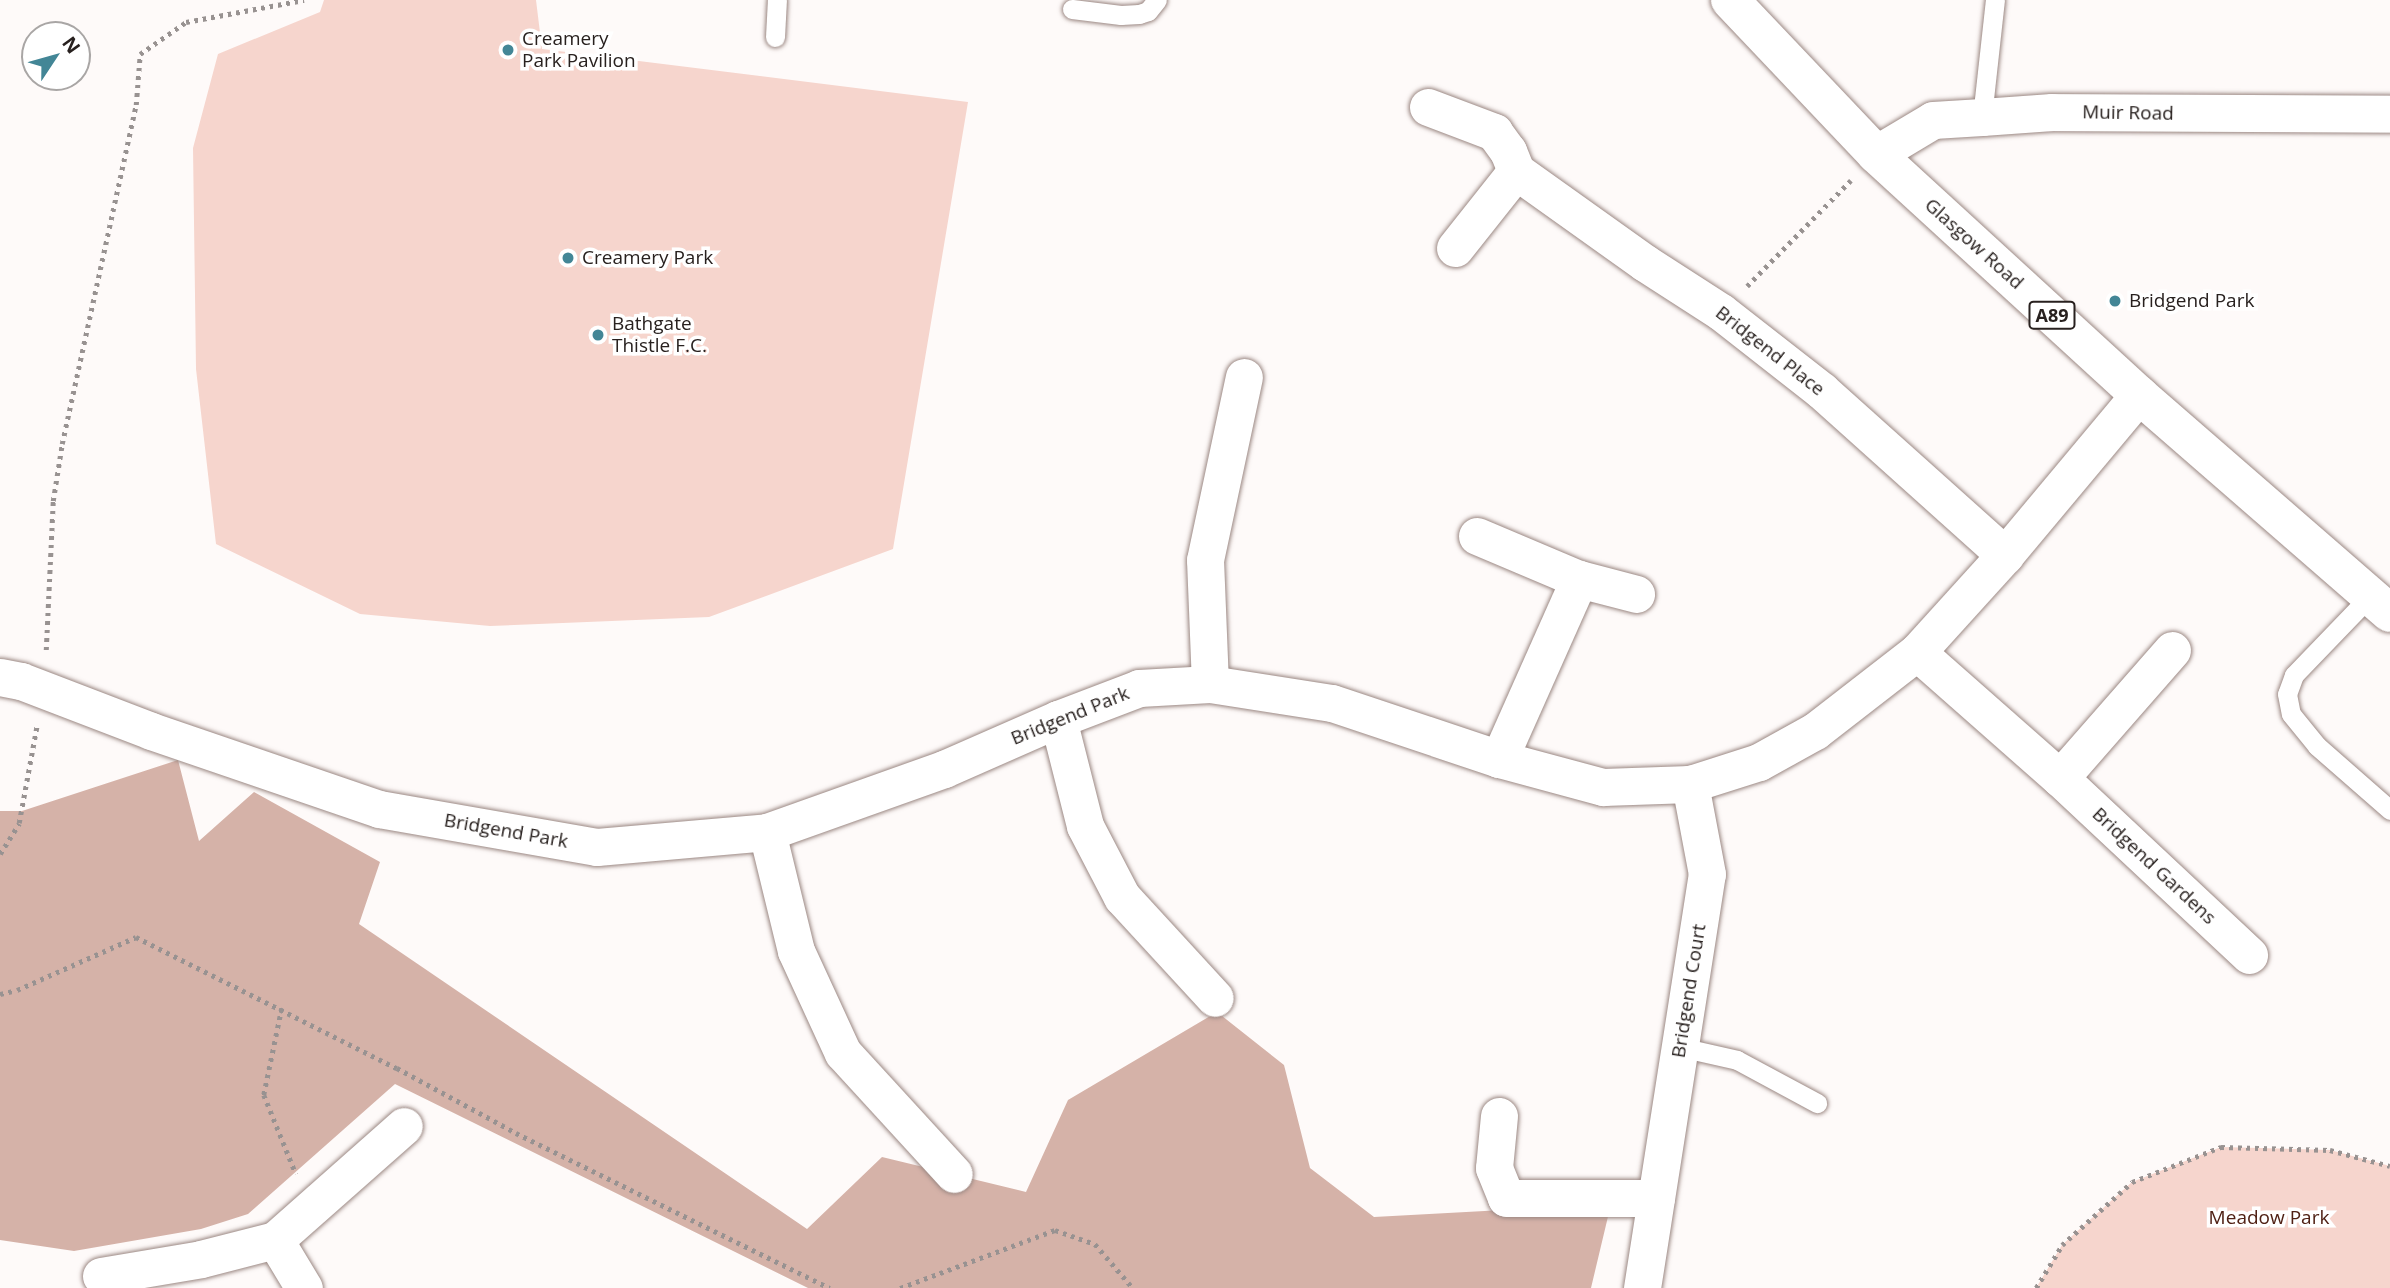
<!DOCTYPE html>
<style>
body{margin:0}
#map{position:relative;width:2390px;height:1288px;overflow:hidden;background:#fefaf9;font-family:"Open Sans",sans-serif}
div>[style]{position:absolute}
.green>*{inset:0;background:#f6d5cd}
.forest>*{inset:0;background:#d5b2a8}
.path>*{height:4.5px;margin-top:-2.25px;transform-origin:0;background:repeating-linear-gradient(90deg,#989291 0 3.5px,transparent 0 8.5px)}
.roads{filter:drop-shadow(0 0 2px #9b8883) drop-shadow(0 0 2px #9b8883)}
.lane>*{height:19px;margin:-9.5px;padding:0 9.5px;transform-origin:9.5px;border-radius:9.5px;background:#fff}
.street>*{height:37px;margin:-18.5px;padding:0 18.5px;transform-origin:18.5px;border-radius:18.5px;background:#fff}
.primary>*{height:38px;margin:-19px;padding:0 19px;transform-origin:19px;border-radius:19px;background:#fff}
.dots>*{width:19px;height:19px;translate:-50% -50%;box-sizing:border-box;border:4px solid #fff;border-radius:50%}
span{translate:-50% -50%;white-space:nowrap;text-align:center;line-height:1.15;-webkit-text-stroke:7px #fff;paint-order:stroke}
.shield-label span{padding:2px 5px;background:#fff;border:2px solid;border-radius:5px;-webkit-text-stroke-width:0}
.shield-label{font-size:18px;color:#28211f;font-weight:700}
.poi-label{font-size:19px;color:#28211f}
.left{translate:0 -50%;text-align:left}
.street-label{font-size:19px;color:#28211f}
.park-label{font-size:19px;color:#4f2014}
.north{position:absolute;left:21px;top:21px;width:70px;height:70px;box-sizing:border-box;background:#fff;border:2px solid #a9a6a5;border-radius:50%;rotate:54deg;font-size:19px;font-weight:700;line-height:28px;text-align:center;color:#28211f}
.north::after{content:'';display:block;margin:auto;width:24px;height:32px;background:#438696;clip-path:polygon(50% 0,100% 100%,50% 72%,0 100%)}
</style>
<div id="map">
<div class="green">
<i style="clip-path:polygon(324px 0,536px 0,542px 49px,968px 102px,893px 549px,709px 617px,490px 626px,360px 614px,216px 544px,196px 369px,193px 148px,218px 54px,320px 12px)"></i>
<i style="clip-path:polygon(2221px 1147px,2330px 1150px,2390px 1166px,2390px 1288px,2036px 1288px,2062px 1245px,2132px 1182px)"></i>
</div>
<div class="forest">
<i style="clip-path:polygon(178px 760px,199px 841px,254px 792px,380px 862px,359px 924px,807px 1229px,882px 1157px,1026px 1192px,1068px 1100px,1217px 1012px,1284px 1065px,1310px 1168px,1374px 1217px,1611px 1204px,1591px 1288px,808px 1288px,395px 1084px,248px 1214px,201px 1229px,74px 1251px,0 1240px,0 811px,22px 811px)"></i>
</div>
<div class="path">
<i style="left:1747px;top:286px;width:148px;rotate:-45.5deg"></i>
<i style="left:46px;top:650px;width:149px;rotate:-87.3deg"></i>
<i style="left:53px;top:501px;width:58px;rotate:-81deg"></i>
<i style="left:62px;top:444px;width:347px;rotate:-77.7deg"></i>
<i style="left:136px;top:105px;width:51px;rotate:-85.5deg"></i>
<i style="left:140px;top:54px;width:56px;rotate:-34.8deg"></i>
<i style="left:186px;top:22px;width:120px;rotate:-10.6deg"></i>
<i style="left:0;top:854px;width:36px;rotate:-58deg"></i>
<i style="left:19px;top:823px;width:100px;rotate:-79.6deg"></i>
<i style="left:0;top:994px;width:17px;rotate:-13deg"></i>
<i style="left:17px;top:990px;width:130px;rotate:-24deg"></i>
<i style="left:136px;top:937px;width:292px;rotate:26.7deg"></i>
<i style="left:397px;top:1068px;width:136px;rotate:28.6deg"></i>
<i style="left:516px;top:1133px;width:350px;rotate:26.3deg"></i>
<i style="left:282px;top:1008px;width:89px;rotate:101.7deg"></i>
<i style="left:264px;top:1095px;width:85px;rotate:67.9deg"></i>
<i style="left:900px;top:1288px;width:165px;rotate:-20.5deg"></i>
<i style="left:1055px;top:1230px;width:42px;rotate:19.3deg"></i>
<i style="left:1095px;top:1244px;width:58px;rotate:49.2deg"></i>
<i style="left:2036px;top:1288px;width:50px;rotate:-58.8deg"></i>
<i style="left:2062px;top:1245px;width:94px;rotate:-42deg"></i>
<i style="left:2132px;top:1182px;width:96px;rotate:-21.5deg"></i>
<i style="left:2221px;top:1147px;width:109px;rotate:1.6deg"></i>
<i style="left:2330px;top:1150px;width:62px;rotate:14.9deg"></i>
</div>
<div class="roads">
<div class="lane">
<i style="left:1072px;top:9px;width:49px;rotate:7deg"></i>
<i style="left:1121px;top:15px;width:18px;rotate:-3deg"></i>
<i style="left:1139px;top:14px;width:9px;rotate:-18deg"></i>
<i style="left:1148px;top:11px;width:14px;rotate:-51deg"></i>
<i style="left:775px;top:37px;width:37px;rotate:-87deg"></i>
<i style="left:1982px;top:117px;width:118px;rotate:-83.7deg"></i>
<i style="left:2370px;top:596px;width:110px;rotate:133.9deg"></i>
<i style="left:2294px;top:675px;width:20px;rotate:110deg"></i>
<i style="left:2287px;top:694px;width:20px;rotate:79deg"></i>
<i style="left:2291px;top:714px;width:41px;rotate:50.9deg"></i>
<i style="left:2317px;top:746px;width:97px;rotate:41.2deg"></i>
<i style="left:1680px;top:1047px;width:58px;rotate:12.8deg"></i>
<i style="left:1737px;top:1060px;width:91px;rotate:28.3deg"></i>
</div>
<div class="street">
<i style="left:1428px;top:107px;width:71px;rotate:20.7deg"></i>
<i style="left:1494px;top:132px;width:24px;rotate:54deg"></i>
<i style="left:1508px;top:151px;width:22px;rotate:68deg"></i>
<i style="left:1876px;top:154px;width:66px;rotate:-30.8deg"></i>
<i style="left:1933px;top:120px;width:49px;rotate:-3.5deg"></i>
<i style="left:1982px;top:117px;width:70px;rotate:-4.1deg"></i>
<i style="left:2052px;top:112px;width:338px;rotate:0.3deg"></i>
<i style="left:1455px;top:248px;width:98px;rotate:-51.6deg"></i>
<i style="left:1516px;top:171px;width:158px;rotate:35.5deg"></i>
<i style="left:1645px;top:263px;width:90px;rotate:32.8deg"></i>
<i style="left:1721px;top:312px;width:128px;rotate:38deg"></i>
<i style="left:1822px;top:391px;width:246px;rotate:41.9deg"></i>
<i style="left:1477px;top:536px;width:111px;rotate:22.9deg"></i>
<i style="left:1579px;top:579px;width:59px;rotate:14.7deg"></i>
<i style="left:1917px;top:652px;width:191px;rotate:41.4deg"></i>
<i style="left:2060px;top:778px;width:259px;rotate:43.1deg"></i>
<i style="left:0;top:677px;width:21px;rotate:11deg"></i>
<i style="left:21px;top:681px;width:139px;rotate:21deg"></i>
<i style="left:151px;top:731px;width:241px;rotate:18.9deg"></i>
<i style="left:379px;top:809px;width:221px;rotate:9.9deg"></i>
<i style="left:597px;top:847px;width:171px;rotate:-5deg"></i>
<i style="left:767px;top:832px;width:188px;rotate:-19.6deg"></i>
<i style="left:944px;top:769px;width:124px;rotate:-23.7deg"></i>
<i style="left:1058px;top:719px;width:87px;rotate:-20.9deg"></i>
<i style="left:1139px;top:688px;width:71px;rotate:-3.2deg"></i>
<i style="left:1210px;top:684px;width:123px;rotate:8.9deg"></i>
<i style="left:1332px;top:703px;width:176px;rotate:18.5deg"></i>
<i style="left:1499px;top:759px;width:108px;rotate:15.1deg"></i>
<i style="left:1603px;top:787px;width:87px;rotate:-2deg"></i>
<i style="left:1690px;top:784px;width:72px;rotate:-17.7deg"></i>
<i style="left:1759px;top:762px;width:64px;rotate:-29deg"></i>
<i style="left:1815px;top:731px;width:129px;rotate:-37.8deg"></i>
<i style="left:1917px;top:652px;width:131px;rotate:-47.8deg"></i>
<i style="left:2005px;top:555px;width:209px;rotate:-50.1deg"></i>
<i style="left:1210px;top:684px;width:124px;rotate:-92.3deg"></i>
<i style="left:1205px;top:560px;width:187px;rotate:-78deg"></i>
<i style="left:1058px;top:719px;width:110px;rotate:75.8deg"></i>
<i style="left:1085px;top:826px;width:80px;rotate:62.5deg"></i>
<i style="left:1122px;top:897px;width:137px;rotate:47.4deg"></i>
<i style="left:1499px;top:759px;width:197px;rotate:-66deg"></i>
<i style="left:2060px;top:778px;width:170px;rotate:-48.8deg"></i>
<i style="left:767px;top:832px;width:122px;rotate:76.3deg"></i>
<i style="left:796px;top:951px;width:112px;rotate:65.3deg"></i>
<i style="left:843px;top:1053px;width:164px;rotate:47.5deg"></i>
<i style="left:1499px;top:1116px;width:52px;rotate:95.5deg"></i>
<i style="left:1494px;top:1168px;width:32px;rotate:68deg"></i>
<i style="left:1506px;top:1198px;width:150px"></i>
<i style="left:275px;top:1240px;width:56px;rotate:58.9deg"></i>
<i style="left:101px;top:1276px;width:101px;rotate:-9.6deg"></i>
<i style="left:201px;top:1259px;width:76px;rotate:-14.4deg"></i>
<i style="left:275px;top:1240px;width:172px;rotate:-41.5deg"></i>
<i style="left:1642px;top:1288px;width:419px;rotate:-81.1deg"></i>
<i style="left:1707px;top:874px;width:92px;rotate:-100.7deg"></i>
</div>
<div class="primary">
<i style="left:1730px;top:0;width:212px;rotate:46.5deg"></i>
<i style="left:1876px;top:154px;width:357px;rotate:42.5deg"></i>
<i style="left:2139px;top:395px;width:332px;rotate:41deg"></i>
</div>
</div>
<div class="dots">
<i style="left:508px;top:50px;background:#438696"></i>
<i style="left:568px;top:258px;background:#438696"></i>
<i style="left:2115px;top:301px;background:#438696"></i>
<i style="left:598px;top:335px;background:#438696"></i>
</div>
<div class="shield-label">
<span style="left:2052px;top:315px">A89</span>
</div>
<div class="poi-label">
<span class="left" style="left:522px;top:50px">Creamery<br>Park Pavilion</span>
<span class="left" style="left:582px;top:258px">Creamery Park</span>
<span class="left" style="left:2129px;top:301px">Bridgend Park</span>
<span class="left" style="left:612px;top:335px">Bathgate<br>Thistle F.C.</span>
</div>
<div class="street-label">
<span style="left:2128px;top:113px;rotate:1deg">Muir Road</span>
<span style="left:1974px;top:244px;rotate:42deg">Glasgow Road</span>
<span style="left:1770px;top:351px;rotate:38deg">Bridgend Place</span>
<span style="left:1070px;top:716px;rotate:-22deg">Bridgend Park</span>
<span style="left:506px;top:831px;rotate:10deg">Bridgend Park</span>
<span style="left:2154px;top:866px;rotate:43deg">Bridgend Gardens</span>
<span style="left:1689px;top:991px;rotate:-81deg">Bridgend Court</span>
</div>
<div class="park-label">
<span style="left:2269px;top:1218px">Meadow Park</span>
</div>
<div class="north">N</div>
</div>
